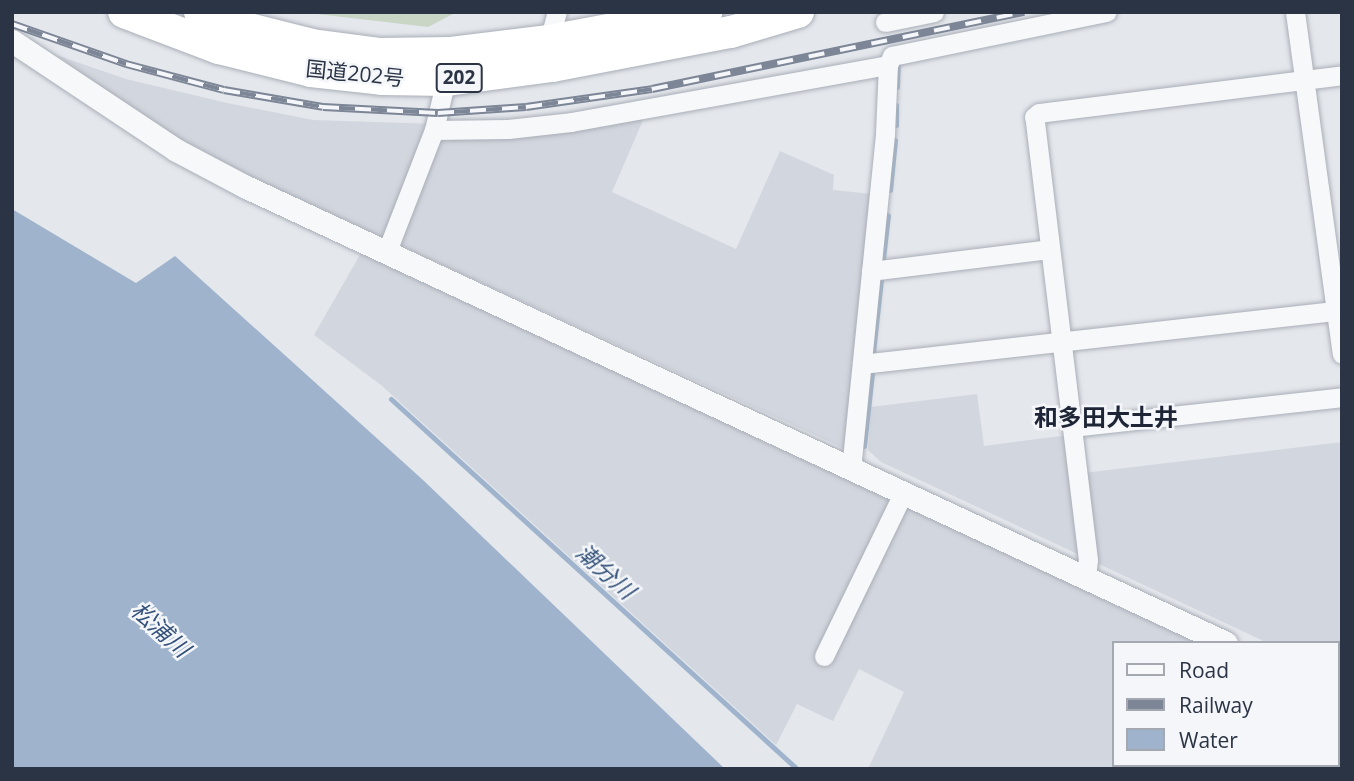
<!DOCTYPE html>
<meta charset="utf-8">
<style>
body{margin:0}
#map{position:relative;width:1354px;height:781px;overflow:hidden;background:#e4e7ec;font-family:"Open Sans","Noto Sans JP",sans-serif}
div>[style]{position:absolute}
.built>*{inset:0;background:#d2d6de}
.green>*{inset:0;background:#c9d6c5}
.water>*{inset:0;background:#9fb4cc}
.stream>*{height:5px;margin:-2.5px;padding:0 2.5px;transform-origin:2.5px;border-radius:2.5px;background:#9fb4cc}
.roads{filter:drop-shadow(0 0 2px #a9aeb7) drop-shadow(0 0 2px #a9aeb7)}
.minor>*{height:19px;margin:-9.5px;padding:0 9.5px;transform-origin:9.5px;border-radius:9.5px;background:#f7f8fa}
.tertiary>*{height:23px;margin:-11.5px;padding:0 11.5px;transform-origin:11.5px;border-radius:11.5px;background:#f7f8fa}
.trunk>*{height:32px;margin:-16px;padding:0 16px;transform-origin:16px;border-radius:16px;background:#fff}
.rail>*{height:8px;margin-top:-4px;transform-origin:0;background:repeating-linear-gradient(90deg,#f4f6f9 0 16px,#7d8696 0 32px);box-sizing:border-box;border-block:2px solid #7d8696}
span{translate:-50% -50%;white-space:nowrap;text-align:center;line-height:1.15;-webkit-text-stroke:5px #f4f6f9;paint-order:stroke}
.shield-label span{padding:2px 5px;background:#f4f6f9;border:2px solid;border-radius:5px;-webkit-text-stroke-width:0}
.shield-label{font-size:19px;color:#2b3445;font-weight:700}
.street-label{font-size:21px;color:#2b3445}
.water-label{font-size:23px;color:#34527a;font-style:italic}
.quarter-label{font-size:24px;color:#1d2536;font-weight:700}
.frame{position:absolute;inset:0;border:14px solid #2b3445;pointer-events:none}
.legend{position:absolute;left:1112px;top:641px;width:228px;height:126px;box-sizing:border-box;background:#f4f6f9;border:2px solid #a4a8b1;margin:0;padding:9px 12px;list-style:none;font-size:21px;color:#2b3445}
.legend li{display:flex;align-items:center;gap:14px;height:35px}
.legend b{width:35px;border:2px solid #a4a8b1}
</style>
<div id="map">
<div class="built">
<i style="clip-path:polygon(56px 55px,126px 79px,227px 103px,313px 120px,467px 125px,650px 104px,612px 192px,736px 249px,780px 151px,834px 175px,833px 190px,872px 194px,845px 449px,244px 174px,164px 131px)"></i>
<i style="clip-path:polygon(361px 253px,1200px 643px,1114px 643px,1114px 765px,1338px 765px,1338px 707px,1342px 709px,1342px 769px,868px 769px,904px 692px,859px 669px,833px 721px,797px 704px,776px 745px,381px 385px,314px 335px)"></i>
<i style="clip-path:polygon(977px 394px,984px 446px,1069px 435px,1075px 474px,1342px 442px,1342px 677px,1338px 676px,1338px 643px,1268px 643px,881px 462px,868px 450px,871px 407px)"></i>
</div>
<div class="green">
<i style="clip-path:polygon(300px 12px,457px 12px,428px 27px)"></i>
</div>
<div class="water">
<i style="clip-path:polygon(12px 209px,136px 283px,175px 256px,423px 480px,725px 769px,12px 769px)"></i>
</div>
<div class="stream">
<i style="left:897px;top:87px;width:23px;rotate:-88deg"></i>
<i style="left:896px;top:125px;width:20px;rotate:-90deg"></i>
<i style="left:890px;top:190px;width:50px;rotate:-84.3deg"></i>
<i style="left:883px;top:259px;width:44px;rotate:-83.5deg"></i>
<i style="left:873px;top:352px;width:72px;rotate:-83.7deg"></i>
<i style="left:391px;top:399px;width:549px;rotate:42.34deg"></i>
<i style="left:864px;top:446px;width:73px;rotate:-83.7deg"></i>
</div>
<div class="roads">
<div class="minor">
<i style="left:1295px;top:12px;width:345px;rotate:82.2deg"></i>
<i style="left:885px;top:22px;width:50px;rotate:-11.5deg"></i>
<i style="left:549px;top:41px;width:30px;rotate:-75deg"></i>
<i style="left:434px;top:130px;width:74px;rotate:-0.8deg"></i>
<i style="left:508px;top:129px;width:63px;rotate:-6.3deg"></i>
<i style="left:571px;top:122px;width:322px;rotate:-10.2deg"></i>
<i style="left:387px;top:251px;width:130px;rotate:-68.8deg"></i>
<i style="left:434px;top:130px;width:61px;rotate:-76.7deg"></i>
<i style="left:871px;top:271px;width:180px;rotate:-7deg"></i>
<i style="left:862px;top:364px;width:477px;rotate:-6.4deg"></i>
<i style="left:1072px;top:427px;width:272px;rotate:-6.3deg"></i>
<i style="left:851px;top:469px;width:338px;rotate:-84.2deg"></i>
<i style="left:885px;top:133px;width:68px;rotate:-87.5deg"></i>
<i style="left:888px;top:65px;width:10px;rotate:-66deg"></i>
<i style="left:892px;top:56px;width:219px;rotate:-11.6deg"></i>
<i style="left:1086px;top:578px;width:18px;rotate:-84deg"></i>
<i style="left:1088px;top:560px;width:446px;rotate:-96.9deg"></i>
<i style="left:1034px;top:117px;width:6px;rotate:-39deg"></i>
<i style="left:1039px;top:113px;width:305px;rotate:-7.1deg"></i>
<i style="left:824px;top:656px;width:181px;rotate:-64.1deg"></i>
</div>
<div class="tertiary">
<i style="left:12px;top:41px;width:197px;rotate:33.6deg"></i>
<i style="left:176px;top:150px;width:77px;rotate:27.9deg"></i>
<i style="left:244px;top:186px;width:1083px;rotate:24.96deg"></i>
<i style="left:1338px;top:695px;width:4px;rotate:14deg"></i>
</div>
<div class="trunk">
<i style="left:124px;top:12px;width:102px;rotate:20.8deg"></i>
<i style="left:219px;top:48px;width:95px;rotate:14deg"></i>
<i style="left:311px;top:71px;width:71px;rotate:6.4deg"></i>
<i style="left:382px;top:79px;width:65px;rotate:0.9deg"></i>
<i style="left:447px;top:80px;width:106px;rotate:-7.6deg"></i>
<i style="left:552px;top:66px;width:182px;rotate:-10.8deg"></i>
<i style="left:731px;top:32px;width:70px;rotate:-16.6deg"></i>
<i style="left:200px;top:12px;width:35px;rotate:22deg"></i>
<i style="left:233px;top:25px;width:81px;rotate:14.2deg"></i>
<i style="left:312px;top:45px;width:69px;rotate:7.5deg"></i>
<i style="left:380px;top:54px;width:71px;rotate:-0.8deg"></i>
<i style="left:451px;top:53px;width:99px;rotate:-7deg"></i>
<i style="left:549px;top:41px;width:160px;rotate:-10.5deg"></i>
</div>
</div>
<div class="rail">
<i style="left:12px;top:24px;width:121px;rotate:19.3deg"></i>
<i style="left:126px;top:64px;width:101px;rotate:14.9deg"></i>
<i style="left:224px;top:90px;width:100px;rotate:9.7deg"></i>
<i style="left:323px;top:107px;width:115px;rotate:3deg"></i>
<i style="left:438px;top:113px;width:88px;rotate:-3.9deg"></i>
<i style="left:526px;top:107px;width:127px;rotate:-8.1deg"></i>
<i style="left:652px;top:89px;width:380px;rotate:-11.7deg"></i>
</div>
<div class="shield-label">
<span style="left:459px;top:78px">202</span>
</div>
<div class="street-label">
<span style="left:355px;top:73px;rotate:6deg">国道202号</span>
</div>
<div class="water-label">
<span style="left:606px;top:571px;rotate:42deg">潮分川</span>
<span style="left:161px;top:629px;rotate:42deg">松浦川</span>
</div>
<div class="quarter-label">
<span style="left:1106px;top:417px">和多田大土井</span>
</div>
<div class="frame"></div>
<ul class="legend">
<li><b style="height:9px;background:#f7f8fa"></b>Road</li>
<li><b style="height:9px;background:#7d8696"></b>Railway</li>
<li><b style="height:19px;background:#9fb4cc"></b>Water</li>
</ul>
</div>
